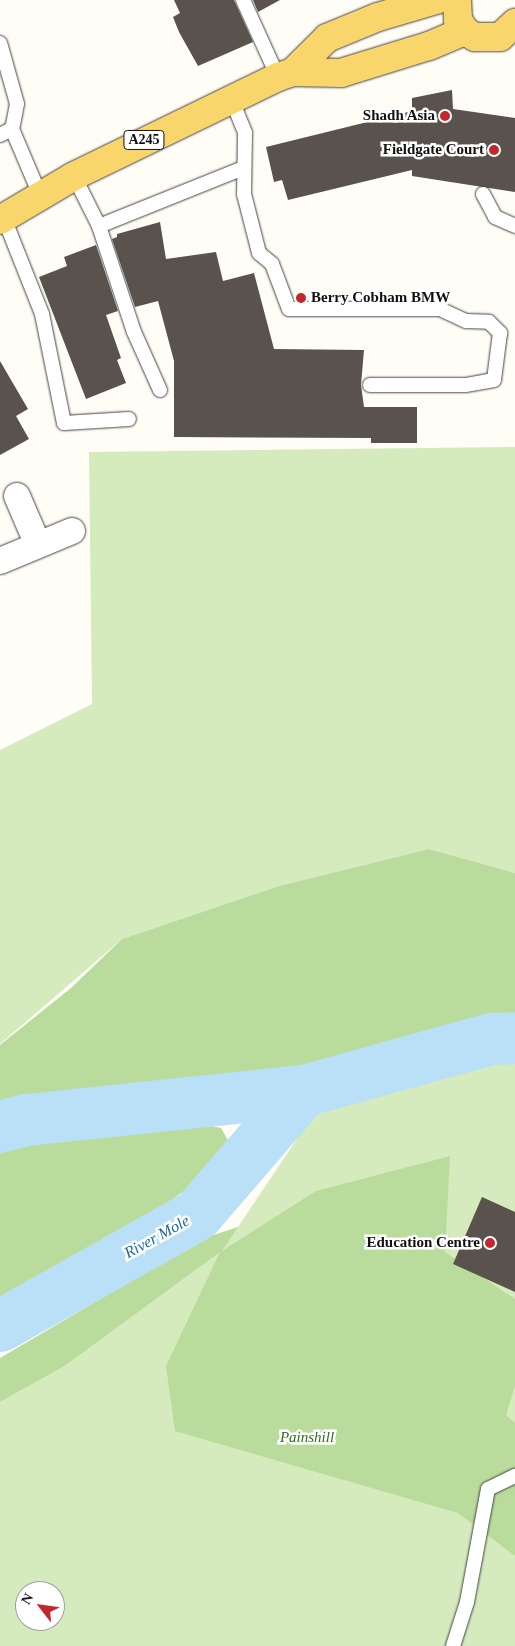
<!DOCTYPE html>
<style>
body{margin:0}
#map{position:relative;width:515px;height:1646px;overflow:hidden;background:#fffdf5;font-family:"Times New Roman",serif}
div>[style]{position:absolute}
.green>*{inset:0;background:#d5ebbd}
.forest>*{inset:0;background:#b9dc9c}
.river>*{height:52px;margin:-26px;padding:0 26px;transform-origin:26px;border-radius:26px;background:#b9e0f7}
.building>*{inset:0;background:#5a524d}
.roads{filter:drop-shadow(0 0 1px #444) drop-shadow(0 0 1px #444)}
.service>*{height:14px;margin:-7px;padding:0 7px;transform-origin:7px;border-radius:7px;background:#fff}
.minor>*{height:26px;margin:-13px;padding:0 13px;transform-origin:13px;border-radius:13px;background:#fff}
.primary>*{height:28px;margin:-14px;padding:0 14px;transform-origin:14px;border-radius:14px;background:#f9d66b}
.dots>*{width:14px;height:14px;translate:-50% -50%;box-sizing:border-box;border:2px solid #fff;border-radius:50%}
span{translate:-50% -50%;white-space:nowrap;text-align:center;line-height:1.15;-webkit-text-stroke:5px #fff;paint-order:stroke}
.shield-label span{padding:1px 4px;background:#fff;border:1px solid;border-radius:4px;-webkit-text-stroke-width:0}
.shield-label{font-size:14px;color:#111;font-weight:700}
.poi-label{font-size:15px;color:#111;font-weight:700}
.right{translate:-100% -50%;text-align:right}
.left{translate:0 -50%;text-align:left}
.park-label{font-size:15px;color:#2f6b1f;font-style:italic}
.water-label{font-size:16px;color:#1768a6;font-style:italic}
.north{position:absolute;left:15px;top:1581px;width:50px;height:50px;box-sizing:border-box;background:#fff;border:1px solid #a0a0a0;border-radius:50%;rotate:300deg;font-size:14px;font-weight:700;line-height:20px;text-align:center;color:#111}
.north::after{content:'';display:block;margin:auto;width:18px;height:22px;background:#c4262e;clip-path:polygon(50% 0,100% 100%,50% 72%,0 100%)}
</style>
<div id="map">
<div class="green">
<i style="clip-path:polygon(515px 447px,515px 873px,429px 849px,279px 886px,122px 939px,0 1044px,0 750px,92px 704px,89px 452px)"></i>
<i style="clip-path:polygon(evenodd,501px 1053px,515px 1054px,515px 1646px,0 1646px,0 1402px,63px 1367px,238px 1227px,323px 1100px,501px 1053px,25px 1591px,55px 1591px,55px 1621px,25px 1621px,25px 1591px)"></i>
</div>
<div class="forest">
<i style="clip-path:polygon(429px 849px,515px 873px,515px 1017px,323px 1063px,0 1115px,0 1045px,71px 988px,122px 939px,279px 886px)"></i>
<i style="clip-path:polygon(200px 1124px,221px 1128px,230px 1144px,217px 1160px,184px 1191px,96px 1255px,0 1308px,0 1142px,82px 1131px)"></i>
<i style="clip-path:polygon(450px 1156px,445px 1252px,515px 1299px,515px 1386px,506px 1415px,515px 1423px,515px 1556px,458px 1513px,175px 1431px,166px 1366px,220px 1252px,63px 1367px,0 1402px,0 1358px,204px 1238px,238px 1227px,222px 1251px,316px 1191px)"></i>
</div>
<div class="river">
<i style="left:0;top:1127px;width:28px;rotate:-15deg"></i>
<i style="left:27px;top:1120px;width:279px;rotate:-6deg"></i>
<i style="left:304px;top:1091px;width:195px;rotate:-15.5deg"></i>
<i style="left:492px;top:1039px;width:23px;rotate:-2deg"></i>
<i style="left:0;top:1326px;width:226px;rotate:-29.4deg"></i>
<i style="left:197px;top:1215px;width:164px;rotate:-49.2deg"></i>
</div>
<div class="building">
<i style="clip-path:polygon(174px 0,234px 0,253px 42px,198px 66px,179px 32px,173px 17px,180px 13px)"></i>
<i style="clip-path:polygon(253px 0,280px 0,258px 12px)"></i>
<i style="clip-path:polygon(452px 90px,453px 109px,515px 118px,515px 192px,412px 176px,412px 170px,288px 200px,282px 180px,274px 182px,266px 147px,412px 111px,412px 98px)"></i>
<i style="clip-path:polygon(160px 222px,166px 259px,216px 252px,223px 281px,254px 273px,274px 349px,364px 350px,361px 385px,364px 407px,417px 407px,417px 443px,371px 443px,371px 438px,174px 437px,174px 361px,158px 301px,135px 307px,112px 239px,117px 237px,117px 234px)"></i>
<i style="clip-path:polygon(96px 245px,118px 311px,106px 315px,121px 358px,117px 360px,126px 383px,86px 399px,39px 277px,67px 266px,64px 257px)"></i>
<i style="clip-path:polygon(0 361px,28px 409px,16px 416px,29px 439px,0 455px)"></i>
<i style="clip-path:polygon(482px 1197px,515px 1212px,515px 1292px,453px 1264px)"></i>
</div>
<div class="roads">
<div class="service">
<i style="left:243px;top:0;width:85px;rotate:65.6deg"></i>
<i style="left:0;top:43px;width:63px;rotate:74.4deg"></i>
<i style="left:17px;top:104px;width:25px;rotate:101deg"></i>
<i style="left:231px;top:98px;width:38px;rotate:68deg"></i>
<i style="left:245px;top:133px;width:61px;rotate:90.9deg"></i>
<i style="left:244px;top:194px;width:61px;rotate:75.7deg"></i>
<i style="left:259px;top:253px;width:17px;rotate:40deg"></i>
<i style="left:272px;top:264px;width:48px;rotate:69.3deg"></i>
<i style="left:289px;top:309px;width:151px"></i>
<i style="left:440px;top:309px;width:29px;rotate:25deg"></i>
<i style="left:466px;top:321px;width:23px;rotate:2deg"></i>
<i style="left:489px;top:322px;width:16px;rotate:45deg"></i>
<i style="left:500px;top:333px;width:47px;rotate:97.3deg"></i>
<i style="left:494px;top:380px;width:29px;rotate:170deg"></i>
<i style="left:465px;top:385px;width:95px;rotate:180deg"></i>
<i style="left:0;top:135px;width:13px;rotate:-27deg"></i>
<i style="left:12px;top:129px;width:72px;rotate:67deg"></i>
<i style="left:74px;top:176px;width:56px;rotate:63.4deg"></i>
<i style="left:483px;top:194px;width:26px;rotate:62deg"></i>
<i style="left:495px;top:217px;width:22px;rotate:24deg"></i>
<i style="left:4px;top:218px;width:103px;rotate:68.4deg"></i>
<i style="left:42px;top:314px;width:111px;rotate:78.6deg"></i>
<i style="left:64px;top:423px;width:65px;rotate:-3.5deg"></i>
<i style="left:160px;top:390px;width:64px;rotate:-114.1deg"></i>
<i style="left:134px;top:332px;width:112px;rotate:-108.3deg"></i>
<i style="left:99px;top:226px;width:155px;rotate:-21.9deg"></i>
<i style="left:453px;top:1646px;width:46px;rotate:-72.3deg"></i>
<i style="left:467px;top:1602px;width:115px;rotate:-79.5deg"></i>
<i style="left:488px;top:1489px;width:30px;rotate:-26deg"></i>
</div>
<div class="minor">
<i style="left:17px;top:496px;width:53px;rotate:66.8deg"></i>
<i style="left:0;top:561px;width:78px;rotate:-22.6deg"></i>
</div>
<div class="primary">
<i style="left:457px;top:0;width:20px;rotate:87deg"></i>
<i style="left:458px;top:20px;width:13px;rotate:58deg"></i>
<i style="left:465px;top:31px;width:12px;rotate:31deg"></i>
<i style="left:475px;top:37px;width:25px"></i>
<i style="left:500px;top:37px;width:21px;rotate:-43deg"></i>
<i style="left:293px;top:72px;width:48px;rotate:-45deg"></i>
<i style="left:327px;top:38px;width:55px;rotate:-22.4deg"></i>
<i style="left:378px;top:17px;width:60px;rotate:-16.3deg"></i>
<i style="left:0;top:220px;width:86px;rotate:-30.7deg"></i>
<i style="left:74px;top:176px;width:227px;rotate:-25.9deg"></i>
<i style="left:278px;top:77px;width:16px;rotate:-18deg"></i>
<i style="left:293px;top:72px;width:48px;rotate:1.2deg"></i>
<i style="left:341px;top:73px;width:92px;rotate:-17.1deg"></i>
<i style="left:429px;top:46px;width:39px;rotate:-23deg"></i>
</div>
</div>
<div class="dots">
<i style="left:445px;top:116px;background:#c4262e"></i>
<i style="left:494px;top:150px;background:#c4262e"></i>
<i style="left:301px;top:298px;background:#c4262e"></i>
<i style="left:490px;top:1243px;background:#c4262e"></i>
</div>
<div class="shield-label">
<span style="left:144px;top:140px">A245</span>
</div>
<div class="poi-label">
<span class="right" style="left:435px;top:116px">Shadh Asia</span>
<span class="right" style="left:484px;top:150px">Fieldgate Court</span>
<span class="left" style="left:311px;top:298px">Berry Cobham BMW</span>
<span class="right" style="left:480px;top:1243px">Education Centre</span>
</div>
<div class="park-label">
<span style="left:307px;top:1438px">Painshill</span>
</div>
<div class="water-label">
<span style="left:157px;top:1237px;rotate:-29deg">River Mole</span>
</div>
<div class="north">N</div>
</div>
